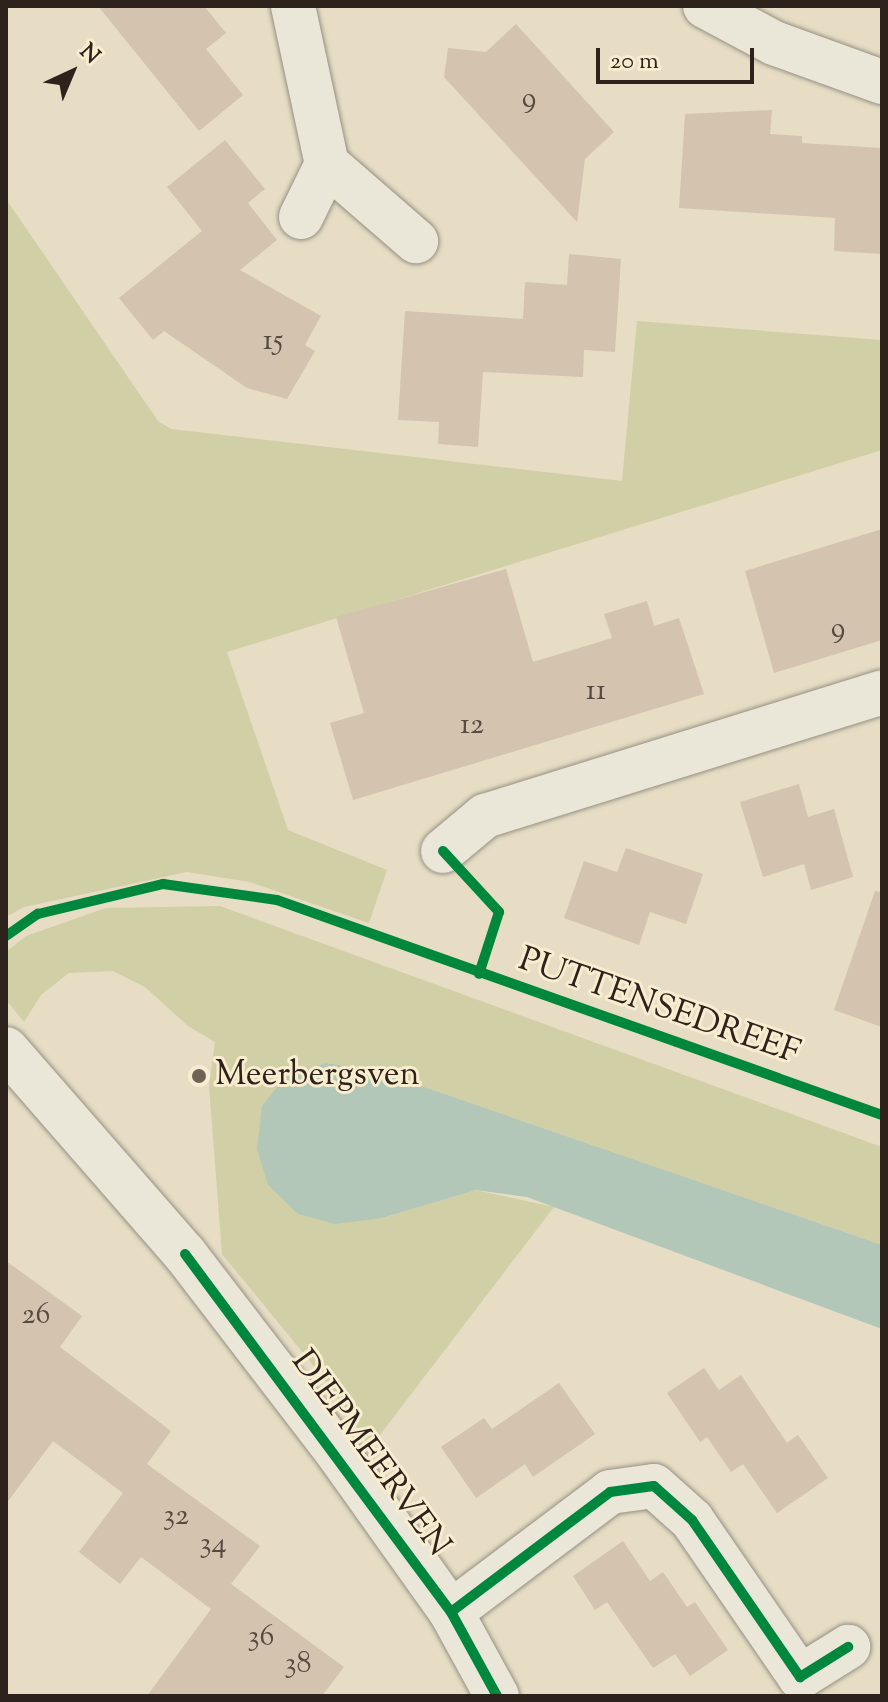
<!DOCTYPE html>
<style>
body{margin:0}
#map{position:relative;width:888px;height:1702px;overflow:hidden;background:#e6ddc4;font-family:"Sorts Mill Goudy",serif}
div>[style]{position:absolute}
.green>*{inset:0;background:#d1cfa5}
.water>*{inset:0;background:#b2c7b7}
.building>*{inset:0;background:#d3c3af}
.roads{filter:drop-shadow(0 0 2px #979082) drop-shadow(0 0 2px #979082)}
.minor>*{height:44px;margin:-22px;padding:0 22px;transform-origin:22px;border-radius:22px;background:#eae6d8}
.tertiary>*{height:44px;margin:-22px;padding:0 22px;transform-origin:22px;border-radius:22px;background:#eae6d8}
.cycleway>*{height:10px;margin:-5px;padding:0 5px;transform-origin:5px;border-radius:5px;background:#00873e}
.dots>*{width:22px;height:22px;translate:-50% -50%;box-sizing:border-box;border:4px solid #f8edcf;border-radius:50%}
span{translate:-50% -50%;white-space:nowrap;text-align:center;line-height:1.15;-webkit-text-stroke:6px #f8edcf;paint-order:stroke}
.number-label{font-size:30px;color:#574a41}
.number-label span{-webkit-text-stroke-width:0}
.street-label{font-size:34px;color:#2e221c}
.poi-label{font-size:34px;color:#2e221c}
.left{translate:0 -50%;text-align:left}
.frame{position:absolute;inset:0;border:8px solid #2e221c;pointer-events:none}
.north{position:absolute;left:32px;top:32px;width:80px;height:80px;-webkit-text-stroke:6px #f8edcf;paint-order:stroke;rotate:44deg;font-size:22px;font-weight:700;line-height:32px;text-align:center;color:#2e221c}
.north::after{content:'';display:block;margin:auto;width:28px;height:36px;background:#2e221c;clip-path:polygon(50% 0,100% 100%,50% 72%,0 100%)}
.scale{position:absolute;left:596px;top:48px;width:158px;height:36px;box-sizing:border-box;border:4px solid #2e221c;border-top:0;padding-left:10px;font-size:24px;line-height:28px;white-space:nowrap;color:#2e221c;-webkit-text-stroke:6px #f8edcf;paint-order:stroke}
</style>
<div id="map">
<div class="green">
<i style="clip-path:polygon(6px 199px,158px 421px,171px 429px,622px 481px,637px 321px,882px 340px,882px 450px,227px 652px,288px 830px,387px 870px,369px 923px,250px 882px,187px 872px,24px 907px,6px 917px)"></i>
<i style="clip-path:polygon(220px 906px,882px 1147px,882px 1245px,375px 1070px,325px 1063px,285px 1077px,262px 1106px,382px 1218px,476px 1190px,554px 1207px,370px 1448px,326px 1381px,222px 1254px,209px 1086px,215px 1042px,188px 1026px,145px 987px,113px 971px,69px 973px,41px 995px,24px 1022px,6px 1000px,6px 952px,26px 936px,106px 908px)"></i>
</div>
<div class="water">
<i style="clip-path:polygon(325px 1063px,375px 1070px,882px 1245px,882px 1329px,527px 1197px,476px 1190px,382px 1218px,335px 1224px,298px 1214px,268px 1185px,257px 1149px,262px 1106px,285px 1077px)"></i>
</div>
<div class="building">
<i style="clip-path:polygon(98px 6px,204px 6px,226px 33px,206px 49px,243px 95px,199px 131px)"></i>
<i style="clip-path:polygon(516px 24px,614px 132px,585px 159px,577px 222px,444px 77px,448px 48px,486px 52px)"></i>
<i style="clip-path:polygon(772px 110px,770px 134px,802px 136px,802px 143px,882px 148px,882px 254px,834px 251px,835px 218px,679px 208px,685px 114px)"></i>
<i style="clip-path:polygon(225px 140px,265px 189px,248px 203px,277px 240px,240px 270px,321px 316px,305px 345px,315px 351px,287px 399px,247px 388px,164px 331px,153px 340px,119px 298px,202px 231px,167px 187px)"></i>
<i style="clip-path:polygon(569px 254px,621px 259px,615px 352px,584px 350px,583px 377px,483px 372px,478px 447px,438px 444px,439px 422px,398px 420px,405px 311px,523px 319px,525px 282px,567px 285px)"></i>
<i style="clip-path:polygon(882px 529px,882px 640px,774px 673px,745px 571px)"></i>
<i style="clip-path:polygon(506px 569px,533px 662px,612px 638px,604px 614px,647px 601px,654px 626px,679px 618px,704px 694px,353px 800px,330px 723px,364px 713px,336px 617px)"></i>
<i style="clip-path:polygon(799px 784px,808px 817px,834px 809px,853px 877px,811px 890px,804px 864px,763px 877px,740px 802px)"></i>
<i style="clip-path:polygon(626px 848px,703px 874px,686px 924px,650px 912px,639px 945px,564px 918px,584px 861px,617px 872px)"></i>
<i style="clip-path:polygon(875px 891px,882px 892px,882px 1027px,834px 1010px)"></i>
<i style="clip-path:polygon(6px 1261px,82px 1316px,60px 1347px,171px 1431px,147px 1464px,260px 1546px,231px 1584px,344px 1667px,322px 1696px,147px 1696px,211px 1609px,141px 1557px,120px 1584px,79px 1552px,123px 1493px,53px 1441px,6px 1504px)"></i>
<i style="clip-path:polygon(704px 1368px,719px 1390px,741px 1375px,787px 1443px,798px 1435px,828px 1478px,777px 1513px,743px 1464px,731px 1472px,707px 1437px,700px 1442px,667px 1393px)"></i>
<i style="clip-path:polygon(559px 1383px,595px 1434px,533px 1477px,525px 1464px,476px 1498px,441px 1447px,484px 1418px,492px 1429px)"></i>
<i style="clip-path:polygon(623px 1541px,650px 1581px,663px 1572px,687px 1607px,695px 1602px,728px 1650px,690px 1676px,675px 1654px,653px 1668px,607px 1602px,595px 1610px,573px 1576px)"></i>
</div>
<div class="roads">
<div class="minor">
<i style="left:293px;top:6px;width:162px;rotate:77.9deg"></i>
<i style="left:327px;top:164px;width:118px;rotate:40.9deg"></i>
<i style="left:705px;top:6px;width:78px;rotate:28.2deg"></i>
<i style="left:774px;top:43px;width:115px;rotate:19.9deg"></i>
<i style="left:301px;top:217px;width:59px;rotate:-63.9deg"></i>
<i style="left:443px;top:851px;width:55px;rotate:-39.8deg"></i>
<i style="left:485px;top:816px;width:416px;rotate:-17.3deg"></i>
<i style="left:451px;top:1612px;width:199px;rotate:-37deg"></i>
<i style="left:610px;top:1492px;width:44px;rotate:-7.8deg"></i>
<i style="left:654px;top:1486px;width:51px;rotate:41.8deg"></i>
<i style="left:692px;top:1520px;width:191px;rotate:55.5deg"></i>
<i style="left:800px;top:1677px;width:57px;rotate:-32deg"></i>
</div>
<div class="tertiary">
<i style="left:6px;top:1049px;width:272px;rotate:48.9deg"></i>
<i style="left:185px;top:1254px;width:253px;rotate:52.5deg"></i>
<i style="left:339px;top:1455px;width:193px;rotate:54.5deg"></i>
<i style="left:451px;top:1612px;width:96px;rotate:61.3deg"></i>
</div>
</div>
<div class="cycleway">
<i style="left:443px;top:851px;width:83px;rotate:47.4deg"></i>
<i style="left:499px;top:912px;width:65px;rotate:107.9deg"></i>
<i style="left:6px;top:936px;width:39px;rotate:-35deg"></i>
<i style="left:38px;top:914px;width:129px;rotate:-13.5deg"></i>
<i style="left:163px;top:884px;width:115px;rotate:8deg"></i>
<i style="left:277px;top:900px;width:642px;rotate:19.56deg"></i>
<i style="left:185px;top:1254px;width:446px;rotate:53.4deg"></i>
<i style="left:451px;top:1612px;width:96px;rotate:61.3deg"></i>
<i style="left:451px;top:1612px;width:199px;rotate:-37deg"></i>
<i style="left:610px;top:1492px;width:44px;rotate:-7.8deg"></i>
<i style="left:654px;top:1486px;width:51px;rotate:41.8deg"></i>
<i style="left:692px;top:1520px;width:191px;rotate:55.5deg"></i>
<i style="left:800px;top:1677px;width:57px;rotate:-32deg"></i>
</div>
<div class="dots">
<i style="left:199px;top:1076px;background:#6e6357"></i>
</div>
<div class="number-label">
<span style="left:529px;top:100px">9</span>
<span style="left:273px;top:342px">15</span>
<span style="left:838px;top:630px">9</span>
<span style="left:596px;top:692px">11</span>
<span style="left:472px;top:726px">12</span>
<span style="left:36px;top:1316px">26</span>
<span style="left:176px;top:1517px">32</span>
<span style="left:213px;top:1545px">34</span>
<span style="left:261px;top:1638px">36</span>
<span style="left:298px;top:1665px">38</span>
</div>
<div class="street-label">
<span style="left:659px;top:1007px;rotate:19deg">PUTTENSEDREEF</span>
<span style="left:370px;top:1454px;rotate:54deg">DIEPMEERVEN</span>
</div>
<div class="poi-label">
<span class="left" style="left:215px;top:1076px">Meerbergsven</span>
</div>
<div class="frame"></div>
<div class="north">N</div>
<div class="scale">20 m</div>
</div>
